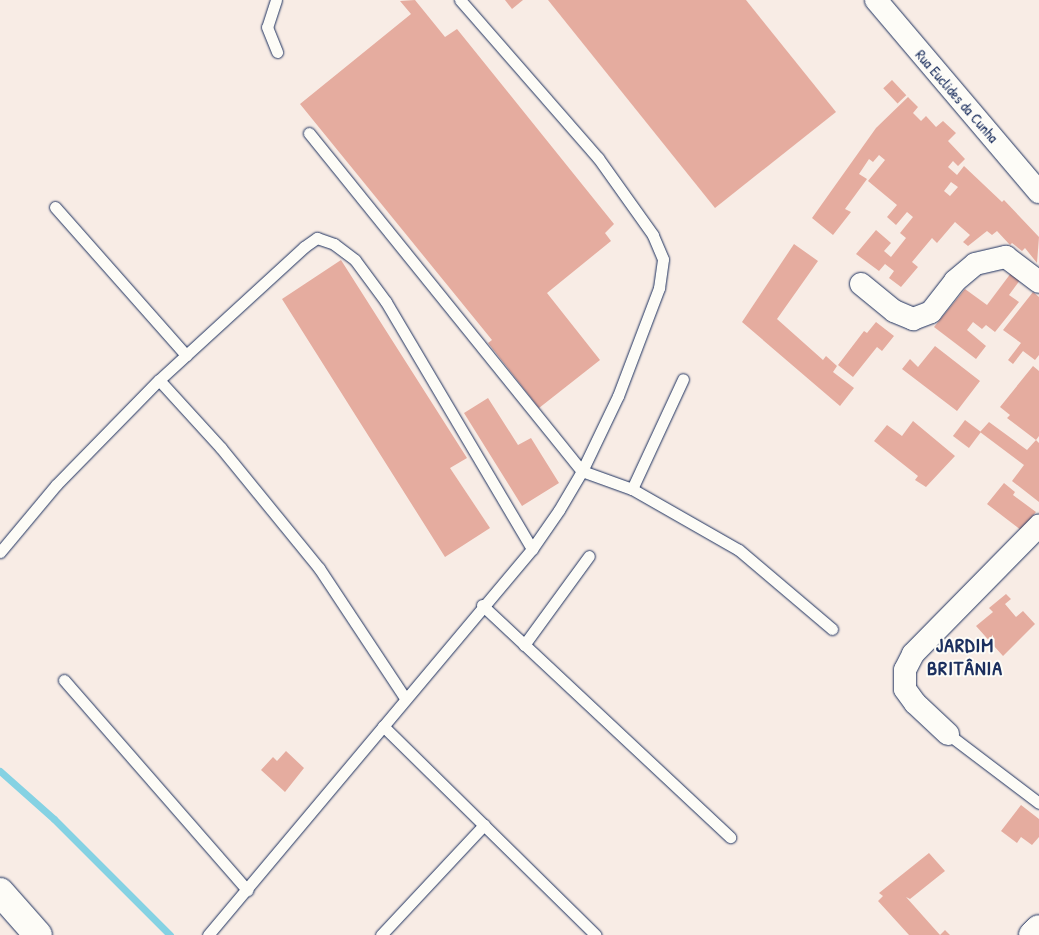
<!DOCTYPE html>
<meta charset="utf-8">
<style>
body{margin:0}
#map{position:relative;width:1039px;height:935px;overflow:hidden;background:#f8ece5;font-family:"Patrick Hand",sans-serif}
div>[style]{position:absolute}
.stream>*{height:7px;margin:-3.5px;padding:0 3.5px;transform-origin:3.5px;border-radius:3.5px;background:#85d2e3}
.building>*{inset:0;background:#e5ac9f;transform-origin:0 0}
.roads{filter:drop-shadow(0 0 1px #1b2f5e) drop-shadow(0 0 1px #1b2f5e)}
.lane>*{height:11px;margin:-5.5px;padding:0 5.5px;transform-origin:5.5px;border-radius:5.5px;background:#fdfcf7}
.street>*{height:22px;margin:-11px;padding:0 11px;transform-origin:11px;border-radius:11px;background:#fdfcf7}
.secondary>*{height:28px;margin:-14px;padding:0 14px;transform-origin:14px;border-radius:14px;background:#fdfcf7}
span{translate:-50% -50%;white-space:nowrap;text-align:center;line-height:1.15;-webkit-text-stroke:4px #fdfcf7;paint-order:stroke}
.street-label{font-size:15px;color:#1b2f5e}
.district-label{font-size:20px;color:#1b2f5e;font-weight:700;letter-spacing:1px}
</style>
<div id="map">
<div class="stream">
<i style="left:0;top:771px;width:72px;rotate:41.6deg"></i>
<i style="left:54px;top:819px;width:164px;rotate:45deg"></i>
</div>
<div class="building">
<i style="clip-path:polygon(415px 0,445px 37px,457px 29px,614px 224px,605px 233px,611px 241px,547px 293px,600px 360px,539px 408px,488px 343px,492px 340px,300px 104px,411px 14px,400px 1px)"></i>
<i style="clip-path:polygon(505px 0,523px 0,512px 9px)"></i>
<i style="clip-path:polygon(548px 0,746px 0,836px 112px,715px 208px)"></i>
<i style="left:892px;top:80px;width:21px;height:12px;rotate:47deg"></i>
<i style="clip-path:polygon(evenodd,908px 97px,918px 107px,913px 113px,921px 121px,926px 116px,936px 127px,943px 121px,956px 133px,948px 141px,965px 159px,958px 166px,953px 161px,948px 167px,957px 175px,964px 166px,1002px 202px,1004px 200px,1039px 237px,1037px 263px,1025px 248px,1022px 251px,1012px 243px,1010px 245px,997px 231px,992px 235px,987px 231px,968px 246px,963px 242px,970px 235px,955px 222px,937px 243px,932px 238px,912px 262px,918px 267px,901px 287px,889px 278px,894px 271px,885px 264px,879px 271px,856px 254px,876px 230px,891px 243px,884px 251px,891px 257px,906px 238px,900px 233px,913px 217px,907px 212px,896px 225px,887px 217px,897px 205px,868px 181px,885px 160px,879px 155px,873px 162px,869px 159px,859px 174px,867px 179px,845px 209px,851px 212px,833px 235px,812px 218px,876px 128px,908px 97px,951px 182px,958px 187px,950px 196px,944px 191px,951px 182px)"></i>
<i style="clip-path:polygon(794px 244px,818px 261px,777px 319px,823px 360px,826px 356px,837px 366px,833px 372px,854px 388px,840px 406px,742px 322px)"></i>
<i style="clip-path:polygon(341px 260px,467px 458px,450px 468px,490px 528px,445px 557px,282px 299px)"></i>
<i style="clip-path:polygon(1011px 273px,1020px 280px,1009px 295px,1019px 302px,995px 332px,986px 325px,982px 329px,973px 322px,967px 330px,986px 346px,976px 359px,934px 327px,965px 289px,987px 305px)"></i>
<i style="clip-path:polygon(1033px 292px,1039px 297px,1039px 355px,1035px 360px,1023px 351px,1013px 364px,1008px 360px,1021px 343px,1003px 330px)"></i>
<i style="clip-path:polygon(876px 322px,894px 336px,882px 351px,877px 347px,853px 377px,838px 365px,864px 331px,867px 333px)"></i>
<i style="clip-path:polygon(935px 346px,980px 381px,957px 411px,902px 369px,910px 359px,918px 367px)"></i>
<i style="clip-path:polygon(1033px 366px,1039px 371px,1039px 436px,1036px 440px,1007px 418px,1010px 415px,1000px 407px)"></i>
<i style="clip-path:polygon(488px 398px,518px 445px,531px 438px,559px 483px,522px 506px,464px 413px)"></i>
<i style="left:965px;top:420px;width:20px;height:20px;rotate:37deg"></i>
<i style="clip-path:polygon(913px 421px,955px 456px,926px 487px,915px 480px,918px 476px,874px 441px,887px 425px,902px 436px)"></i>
<i style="clip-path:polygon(989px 422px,1027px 450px,1036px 440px,1039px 443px,1039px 502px,1012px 481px,1024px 465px,980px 432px)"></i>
<i style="clip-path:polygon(1004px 483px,1015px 492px,1013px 495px,1036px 512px,1021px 530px,987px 504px)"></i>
<i style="clip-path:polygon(1006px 594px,1011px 599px,1005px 604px,1016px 617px,1023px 611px,1035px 624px,1003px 656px,976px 626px,993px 612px,989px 608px)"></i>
<i style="clip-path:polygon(286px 751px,304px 768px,285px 792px,261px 770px,273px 757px,277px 761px)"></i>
<i style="clip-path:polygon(1021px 805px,1039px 819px,1039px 837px,1032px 845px,1021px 837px,1017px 843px,1001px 831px)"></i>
<i style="clip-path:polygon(929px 853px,945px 871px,910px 899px,906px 897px,940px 935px,945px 930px,950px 935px,909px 935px,878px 901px,883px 896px,879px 893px)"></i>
</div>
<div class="roads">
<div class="lane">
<i style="left:276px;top:0;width:28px;rotate:108deg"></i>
<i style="left:267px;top:27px;width:27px;rotate:68deg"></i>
<i style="left:309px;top:133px;width:434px;rotate:51.1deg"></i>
<i style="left:582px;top:471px;width:53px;rotate:19.8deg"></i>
<i style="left:632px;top:489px;width:123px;rotate:29.7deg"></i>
<i style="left:739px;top:550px;width:122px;rotate:40.3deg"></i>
<i style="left:55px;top:207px;width:198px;rotate:48.5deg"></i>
<i style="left:159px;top:380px;width:197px;rotate:-42.5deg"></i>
<i style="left:304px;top:247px;width:16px;rotate:-35deg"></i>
<i style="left:317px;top:238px;width:18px;rotate:19deg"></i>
<i style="left:334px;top:244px;width:26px;rotate:37deg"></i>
<i style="left:355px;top:260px;width:52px;rotate:53.6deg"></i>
<i style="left:386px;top:302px;width:287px;rotate:59.4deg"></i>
<i style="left:632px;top:489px;width:121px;rotate:-65.1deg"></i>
<i style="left:0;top:552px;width:87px;rotate:-50.1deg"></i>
<i style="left:56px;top:485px;width:147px;rotate:-45.6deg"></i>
<i style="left:159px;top:380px;width:92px;rotate:47.6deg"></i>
<i style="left:221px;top:448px;width:155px;rotate:50.8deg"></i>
<i style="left:319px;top:568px;width:156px;rotate:56.5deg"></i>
<i style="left:482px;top:605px;width:340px;rotate:43.1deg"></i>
<i style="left:524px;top:645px;width:110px;rotate:-53.9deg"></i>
<i style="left:64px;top:680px;width:279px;rotate:48.9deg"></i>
<i style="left:383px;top:726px;width:298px;rotate:44.5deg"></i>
<i style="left:948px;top:734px;width:114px;rotate:37.2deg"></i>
<i style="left:208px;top:935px;width:504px;rotate:-49.99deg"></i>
<i style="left:532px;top:549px;width:47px;rotate:-55.3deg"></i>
<i style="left:559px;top:510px;width:45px;rotate:-59.5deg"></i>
<i style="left:582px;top:471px;width:83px;rotate:-64.4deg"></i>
<i style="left:618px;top:396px;width:116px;rotate:-69.2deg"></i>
<i style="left:659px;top:288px;width:29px;rotate:-82deg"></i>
<i style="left:663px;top:259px;width:26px;rotate:-113deg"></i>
<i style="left:653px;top:235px;width:95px;rotate:-125.5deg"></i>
<i style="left:598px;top:158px;width:210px;rotate:-131.1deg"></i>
<i style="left:381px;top:935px;width:151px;rotate:-46.9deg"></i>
</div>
<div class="street">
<i style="left:876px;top:0;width:252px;rotate:49.7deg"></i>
<i style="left:861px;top:284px;width:43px;rotate:39.3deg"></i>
<i style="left:894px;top:311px;width:21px;rotate:23deg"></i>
<i style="left:913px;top:319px;width:19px;rotate:-21deg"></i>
<i style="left:931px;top:312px;width:39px;rotate:-52deg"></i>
<i style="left:955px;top:281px;width:26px;rotate:-40deg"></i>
<i style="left:975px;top:264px;width:32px;rotate:-13deg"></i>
<i style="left:1006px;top:257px;width:41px;rotate:37.1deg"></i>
<i style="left:948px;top:734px;width:45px;rotate:-136.8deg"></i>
<i style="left:915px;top:703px;width:17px;rotate:-126deg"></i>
<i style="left:905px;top:689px;width:19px;rotate:-90deg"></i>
<i style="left:905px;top:670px;width:18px;rotate:-63deg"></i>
<i style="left:913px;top:654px;width:180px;rotate:-45.5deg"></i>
</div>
<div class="secondary">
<i style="left:0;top:892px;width:57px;rotate:48.5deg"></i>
<i style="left:1033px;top:935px;width:8px;rotate:-45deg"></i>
</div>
</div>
<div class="street-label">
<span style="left:957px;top:96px;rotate:49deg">Rua Euclides da Cunha</span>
</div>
<div class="district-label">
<span style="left:965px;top:656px">JARDIM<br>BRITÂNIA</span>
</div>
</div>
